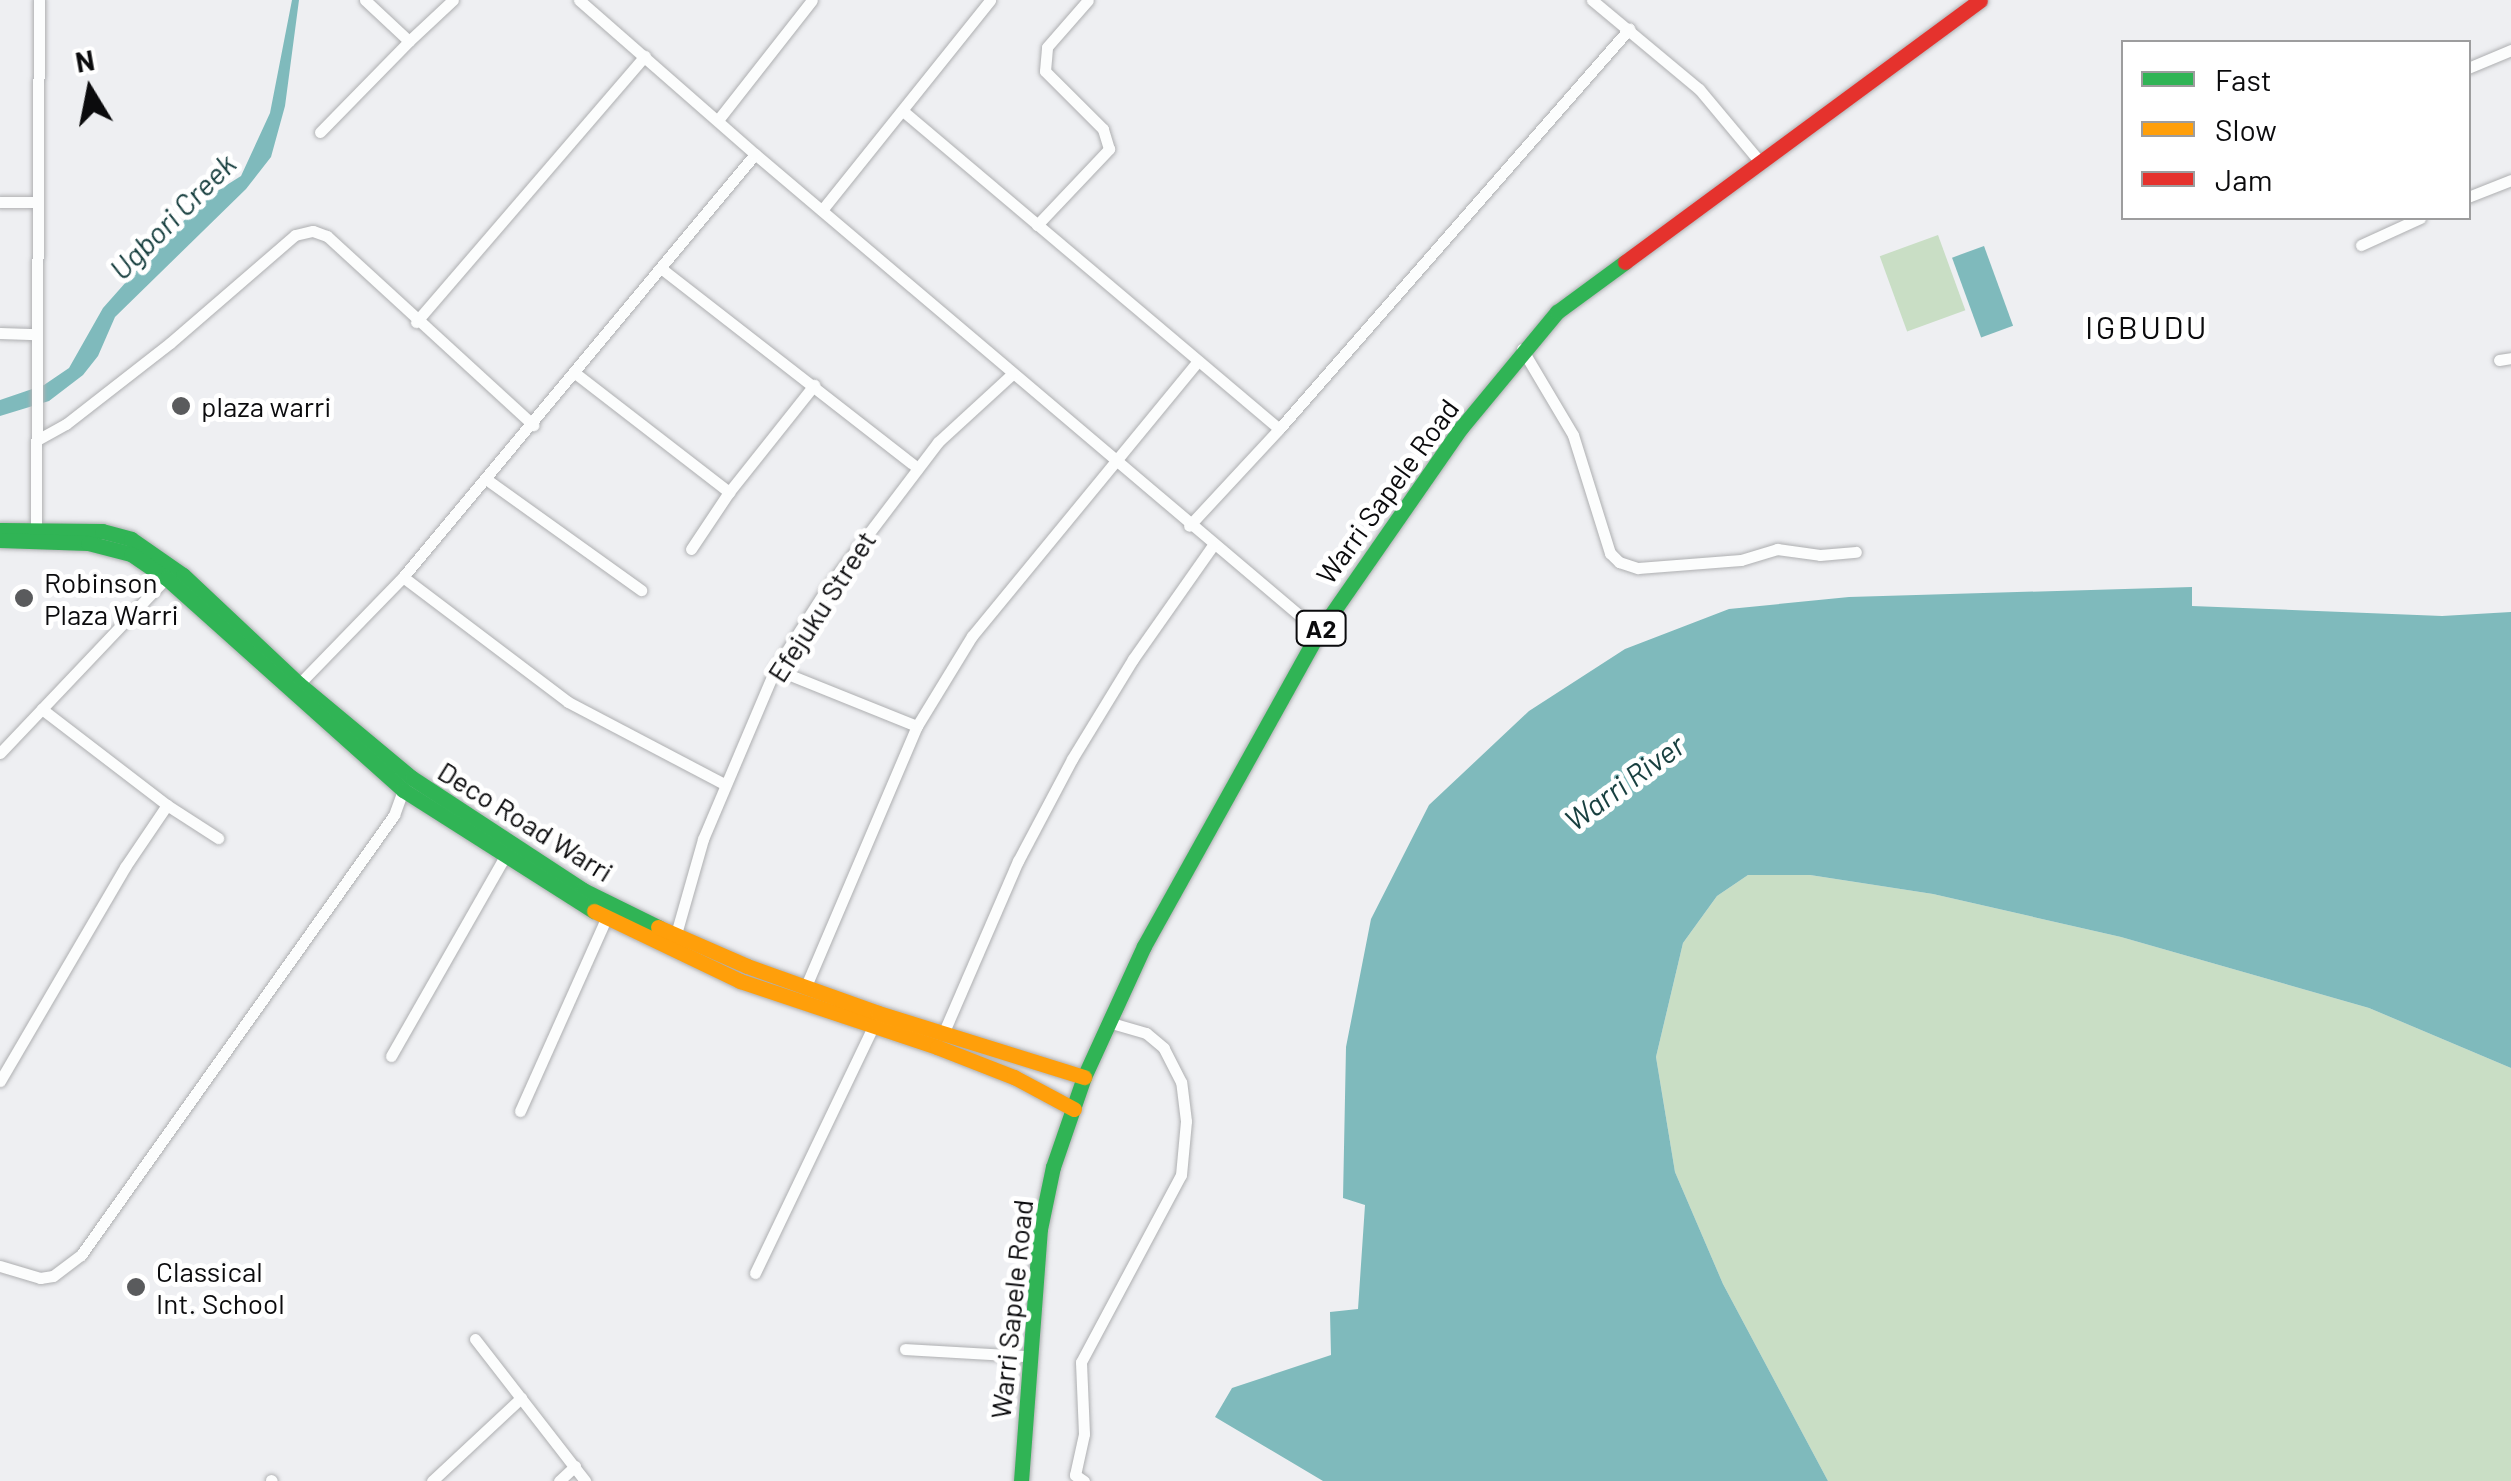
<!DOCTYPE html>
<style>
body{margin:0}
#map{position:relative;width:2511px;height:1481px;overflow:hidden;background:#eeeff2;font-family:Barlow,sans-serif}
div>[style]{position:absolute}
.green>*{inset:0;background:#c9dec5;transform-origin:0 0}
.water>*{inset:0;background:#7fbabc;transform-origin:0 0}
.roads{filter:drop-shadow(0 0 2px #aeafb1) drop-shadow(0 0 2px #aeafb1)}
.street>*{height:11px;margin:-5.5px;padding:0 5.5px;transform-origin:5.5px;border-radius:5.5px;background:#fcfdfd}
.fast>*{height:15px;margin:-7.5px;padding:0 7.5px;transform-origin:7.5px;border-radius:7.5px;background:#30b455}
.slow>*{height:15px;margin:-7.5px;padding:0 7.5px;transform-origin:7.5px;border-radius:7.5px;background:#ff9f0a}
.jam>*{height:15px;margin:-7.5px;padding:0 7.5px;transform-origin:7.5px;border-radius:7.5px;background:#e5322d}
.dots>*{width:28px;height:28px;translate:-50% -50%;box-sizing:border-box;border:5px solid #fff;border-radius:50%}
span{translate:-50% -50%;white-space:nowrap;text-align:center;line-height:1.15;-webkit-text-stroke:10px #fff;paint-order:stroke}
.shield-label span{padding:2px 8px;background:#fff;border:2px solid;border-radius:8px;-webkit-text-stroke-width:0}
.shield-label{font-size:25px;color:#0b0b0d;font-weight:700}
.poi-label{font-size:28px;color:#0b0b0d}
.left{translate:0 -50%;text-align:left}
.street-label{font-size:28px;color:#0b0b0d}
.water-label{font-size:30px;color:#173f3f;font-style:italic}
.quarter-label{font-size:32px;color:#0b0b0d;letter-spacing:2.5px}
.legend{position:absolute;left:2121px;top:40px;width:350px;height:180px;box-sizing:border-box;background:#fff;border:2px solid #9d9d9e;margin:0;padding:12px 18px;list-style:none;font-size:30px;color:#0b0b0d}
.legend li{display:flex;align-items:center;gap:20px;height:50px}
.legend b{width:50px;border:2px solid #9d9d9e}
.north{position:absolute;left:40px;top:40px;width:100px;height:100px;-webkit-text-stroke:8px #fff;paint-order:stroke;rotate:350deg;font-size:28px;font-weight:700;line-height:40px;text-align:center;color:#0b0b0d}
.north::after{content:'';display:block;margin:auto;width:35px;height:45px;background:#0b0b0d;clip-path:polygon(50% 0,100% 100%,50% 72%,0 100%)}
</style>
<div id="map">
<div class="green">
<i style="left:1938px;top:235px;width:80px;height:62px;rotate:70deg"></i>
<i style="clip-path:polygon(1748px 875px,1810px 875px,1933px 894px,2121px 937px,2369px 1008px,2511px 1068px,2511px 1481px,1828px 1481px,1723px 1284px,1675px 1172px,1656px 1057px,1683px 943px,1717px 896px)"></i>
</div>
<div class="water">
<i style="clip-path:polygon(292px 0,299px 0,285px 106px,271px 157px,246px 189px,115px 317px,98px 356px,83px 375px,49px 401px,0 416px,0 400px,44px 385px,69px 368px,103px 308px,165px 238px,214px 193px,241px 176px,270px 113px)"></i>
<i style="left:1984px;top:246px;width:85px;height:34px;rotate:70deg"></i>
<i style="clip-path:polygon(2192px 587px,2192px 606px,2442px 616px,2511px 612px,2511px 1068px,2369px 1008px,2121px 937px,1933px 894px,1810px 875px,1748px 875px,1717px 896px,1683px 943px,1656px 1057px,1675px 1172px,1723px 1284px,1828px 1481px,1323px 1481px,1215px 1417px,1232px 1388px,1331px 1355px,1330px 1312px,1358px 1309px,1365px 1205px,1343px 1198px,1346px 1047px,1371px 919px,1429px 805px,1529px 711px,1625px 649px,1729px 609px,1849px 597px)"></i>
</div>
<div class="roads">
<div class="street">
<i style="left:365px;top:0;width:60px;rotate:43deg"></i>
<i style="left:409px;top:41px;width:60px;rotate:-43deg"></i>
<i style="left:1592px;top:0;width:139px;rotate:39.8deg"></i>
<i style="left:1699px;top:89px;width:95px;rotate:50.1deg"></i>
<i style="left:2468px;top:68px;width:47px;rotate:-22.7deg"></i>
<i style="left:903px;top:111px;width:492px;rotate:40.2deg"></i>
<i style="left:1279px;top:429px;width:132px;rotate:132.9deg"></i>
<i style="left:718px;top:120px;width:152px;rotate:-51.9deg"></i>
<i style="left:320px;top:132px;width:127px;rotate:-45.6deg"></i>
<i style="left:755px;top:154px;width:739px;rotate:40.28deg"></i>
<i style="left:2468px;top:197px;width:46px;rotate:-21.6deg"></i>
<i style="left:0;top:202px;width:38px"></i>
<i style="left:822px;top:210px;width:269px;rotate:-51.3deg"></i>
<i style="left:1037px;top:225px;width:105px;rotate:-46.5deg"></i>
<i style="left:1109px;top:149px;width:21px;rotate:-107deg"></i>
<i style="left:1103px;top:129px;width:82px;rotate:-135deg"></i>
<i style="left:1045px;top:71px;width:24px;rotate:-85deg"></i>
<i style="left:1047px;top:47px;width:62px;rotate:-48.9deg"></i>
<i style="left:2361px;top:245px;width:65px;rotate:-24.6deg"></i>
<i style="left:662px;top:269px;width:324px;rotate:37.9deg"></i>
<i style="left:416px;top:322px;width:351px;rotate:-49.3deg"></i>
<i style="left:0;top:333px;width:37px;rotate:2deg"></i>
<i style="left:1522px;top:349px;width:100px;rotate:59.3deg"></i>
<i style="left:1573px;top:435px;width:124px;rotate:72.6deg"></i>
<i style="left:1610px;top:553px;width:13px;rotate:45deg"></i>
<i style="left:1619px;top:562px;width:20px;rotate:18deg"></i>
<i style="left:1638px;top:568px;width:103px;rotate:-4.4deg"></i>
<i style="left:1741px;top:560px;width:38px;rotate:-17deg"></i>
<i style="left:1777px;top:549px;width:43px;rotate:7.9deg"></i>
<i style="left:1820px;top:555px;width:36px;rotate:-5deg"></i>
<i style="left:2499px;top:360px;width:12px;rotate:-9deg"></i>
<i style="left:575px;top:373px;width:195px;rotate:37.7deg"></i>
<i style="left:1279px;top:429px;width:532px;rotate:-48.81deg"></i>
<i style="left:37px;top:440px;width:33px;rotate:-29deg"></i>
<i style="left:66px;top:424px;width:132px;rotate:-37.9deg"></i>
<i style="left:170px;top:343px;width:165px;rotate:-40.8deg"></i>
<i style="left:295px;top:235px;width:18px;rotate:-13deg"></i>
<i style="left:313px;top:231px;width:15px;rotate:20deg"></i>
<i style="left:327px;top:236px;width:280px;rotate:42.5deg"></i>
<i style="left:486px;top:479px;width:191px;rotate:35.6deg"></i>
<i style="left:36px;top:530px;width:530px;rotate:-89.68deg"></i>
<i style="left:691px;top:549px;width:69px;rotate:-56.3deg"></i>
<i style="left:729px;top:492px;width:137px;rotate:-51.5deg"></i>
<i style="left:403px;top:577px;width:207px;rotate:37.1deg"></i>
<i style="left:568px;top:702px;width:176px;rotate:27.7deg"></i>
<i style="left:775px;top:669px;width:153px;rotate:21.9deg"></i>
<i style="left:299px;top:684px;width:149px;rotate:-45.8deg"></i>
<i style="left:403px;top:577px;width:550px;rotate:-50.23deg"></i>
<i style="left:755px;top:154px;width:234px;rotate:-138.8deg"></i>
<i style="left:0;top:753px;width:241px;rotate:-46.5deg"></i>
<i style="left:167px;top:805px;width:61px;rotate:32.9deg"></i>
<i style="left:676px;top:934px;width:99px;rotate:-74.1deg"></i>
<i style="left:703px;top:839px;width:185px;rotate:-67deg"></i>
<i style="left:775px;top:669px;width:93px;rotate:-57.3deg"></i>
<i style="left:825px;top:591px;width:187px;rotate:-52.8deg"></i>
<i style="left:938px;top:442px;width:99px;rotate:-42.5deg"></i>
<i style="left:806px;top:986px;width:283px;rotate:-66.9deg"></i>
<i style="left:917px;top:726px;width:105px;rotate:-58.6deg"></i>
<i style="left:972px;top:636px;width:356px;rotate:-50.6deg"></i>
<i style="left:943px;top:1034px;width:189px;rotate:-66.6deg"></i>
<i style="left:1018px;top:861px;width:115px;rotate:-62.1deg"></i>
<i style="left:1072px;top:759px;width:117px;rotate:-58.6deg"></i>
<i style="left:1133px;top:659px;width:139px;rotate:-54.9deg"></i>
<i style="left:391px;top:1056px;width:228px;rotate:-60.3deg"></i>
<i style="left:0;top:1081px;width:248px;rotate:-59.7deg"></i>
<i style="left:125px;top:867px;width:75px;rotate:-55.9deg"></i>
<i style="left:167px;top:805px;width:158px;rotate:-142.5deg"></i>
<i style="left:520px;top:1111px;width:216px;rotate:-65.9deg"></i>
<i style="left:0;top:1266px;width:42px;rotate:16.7deg"></i>
<i style="left:40px;top:1278px;width:13px;rotate:-9deg"></i>
<i style="left:53px;top:1276px;width:35px;rotate:-37deg"></i>
<i style="left:81px;top:1255px;width:540px;rotate:-54.57deg"></i>
<i style="left:394px;top:815px;width:27px;rotate:-70deg"></i>
<i style="left:755px;top:1273px;width:273px;rotate:-64.4deg"></i>
<i style="left:475px;top:1339px;width:180px;rotate:52.2deg"></i>
<i style="left:905px;top:1349px;width:123px;rotate:3.3deg"></i>
<i style="left:271px;top:1480px;width:1px;rotate:45deg"></i>
<i style="left:432px;top:1481px;width:122px;rotate:-43deg"></i>
<i style="left:559px;top:1481px;width:22px;rotate:-43deg"></i>
<i style="left:1084px;top:1481px;width:11px;rotate:-146deg"></i>
<i style="left:1075px;top:1475px;width:42px;rotate:-77.6deg"></i>
<i style="left:1084px;top:1434px;width:72px;rotate:-92.4deg"></i>
<i style="left:1081px;top:1362px;width:212px;rotate:-61.9deg"></i>
<i style="left:1181px;top:1175px;width:54px;rotate:-84.7deg"></i>
<i style="left:1186px;top:1121px;width:39px;rotate:-97deg"></i>
<i style="left:1181px;top:1082px;width:38px;rotate:-117deg"></i>
<i style="left:1164px;top:1048px;width:23px;rotate:-140deg"></i>
<i style="left:1146px;top:1033px;width:36px;rotate:-164deg"></i>
</div>
<div class="fast">
<i style="left:0;top:530px;width:102px;rotate:0.6deg"></i>
<i style="left:102px;top:531px;width:30px;rotate:15deg"></i>
<i style="left:131px;top:539px;width:63px;rotate:34.7deg"></i>
<i style="left:183px;top:575px;width:159px;rotate:43.2deg"></i>
<i style="left:299px;top:684px;width:147px;rotate:39.8deg"></i>
<i style="left:412px;top:778px;width:204px;rotate:33.2deg"></i>
<i style="left:583px;top:890px;width:84px;rotate:26.3deg"></i>
<i style="left:0;top:540px;width:88px;rotate:2deg"></i>
<i style="left:88px;top:543px;width:44px;rotate:14.3deg"></i>
<i style="left:131px;top:554px;width:42px;rotate:34.4deg"></i>
<i style="left:166px;top:578px;width:318px;rotate:41.8deg"></i>
<i style="left:403px;top:790px;width:226px;rotate:32.4deg"></i>
<i style="left:1021px;top:1481px;width:253px;rotate:-85.7deg"></i>
<i style="left:1040px;top:1229px;width:63px;rotate:-78.2deg"></i>
<i style="left:1053px;top:1167px;width:95px;rotate:-71deg"></i>
<i style="left:1084px;top:1077px;width:144px;rotate:-65.4deg"></i>
<i style="left:1144px;top:946px;width:359px;rotate:-60.9deg"></i>
<i style="left:1319px;top:632px;width:249px;rotate:-55.2deg"></i>
<i style="left:1461px;top:428px;width:151px;rotate:-50.4deg"></i>
<i style="left:1557px;top:312px;width:84px;rotate:-36.3deg"></i>
</div>
<div class="slow">
<i style="left:594px;top:911px;width:162px;rotate:25.6deg"></i>
<i style="left:740px;top:981px;width:208px;rotate:18.5deg"></i>
<i style="left:937px;top:1047px;width:83px;rotate:21.3deg"></i>
<i style="left:1014px;top:1077px;width:68px;rotate:28.1deg"></i>
<i style="left:658px;top:927px;width:97px;rotate:23.7deg"></i>
<i style="left:747px;top:966px;width:139px;rotate:19.7deg"></i>
<i style="left:878px;top:1013px;width:216px;rotate:17.3deg"></i>
</div>
<div class="jam">
<i style="left:1625px;top:262px;width:441px;rotate:-36.4deg"></i>
</div>
</div>
<div class="dots">
<i style="left:181px;top:406px;background:#5a5b5d"></i>
<i style="left:24px;top:598px;background:#5a5b5d"></i>
<i style="left:136px;top:1287px;background:#5a5b5d"></i>
</div>
<div class="shield-label">
<span style="left:1321px;top:628px">A2</span>
</div>
<div class="poi-label">
<span class="left" style="left:201px;top:406px">plaza warri</span>
<span class="left" style="left:44px;top:598px">Robinson<br>Plaza Warri</span>
<span class="left" style="left:156px;top:1287px">Classical<br>Int. School</span>
</div>
<div class="street-label">
<span style="left:1387px;top:491px;rotate:-54deg">Warri Sapele Road</span>
<span style="left:821px;top:606px;rotate:-57deg">Efejuku Street</span>
<span style="left:526px;top:821px;rotate:32deg">Deco Road Warri</span>
<span style="left:1011px;top:1309px;rotate:-84deg">Warri Sapele Road</span>
</div>
<div class="water-label">
<span style="left:172px;top:216px;rotate:-45deg">Ugbori Creek</span>
<span style="left:1624px;top:782px;rotate:-36deg">Warri River</span>
</div>
<div class="quarter-label">
<span style="left:2147px;top:326px">IGBUDU</span>
</div>
<ul class="legend">
<li><b style="height:12px;background:#30b455"></b>Fast</li>
<li><b style="height:12px;background:#ff9f0a"></b>Slow</li>
<li><b style="height:12px;background:#e5322d"></b>Jam</li>
</ul>
<div class="north">N</div>
</div>
